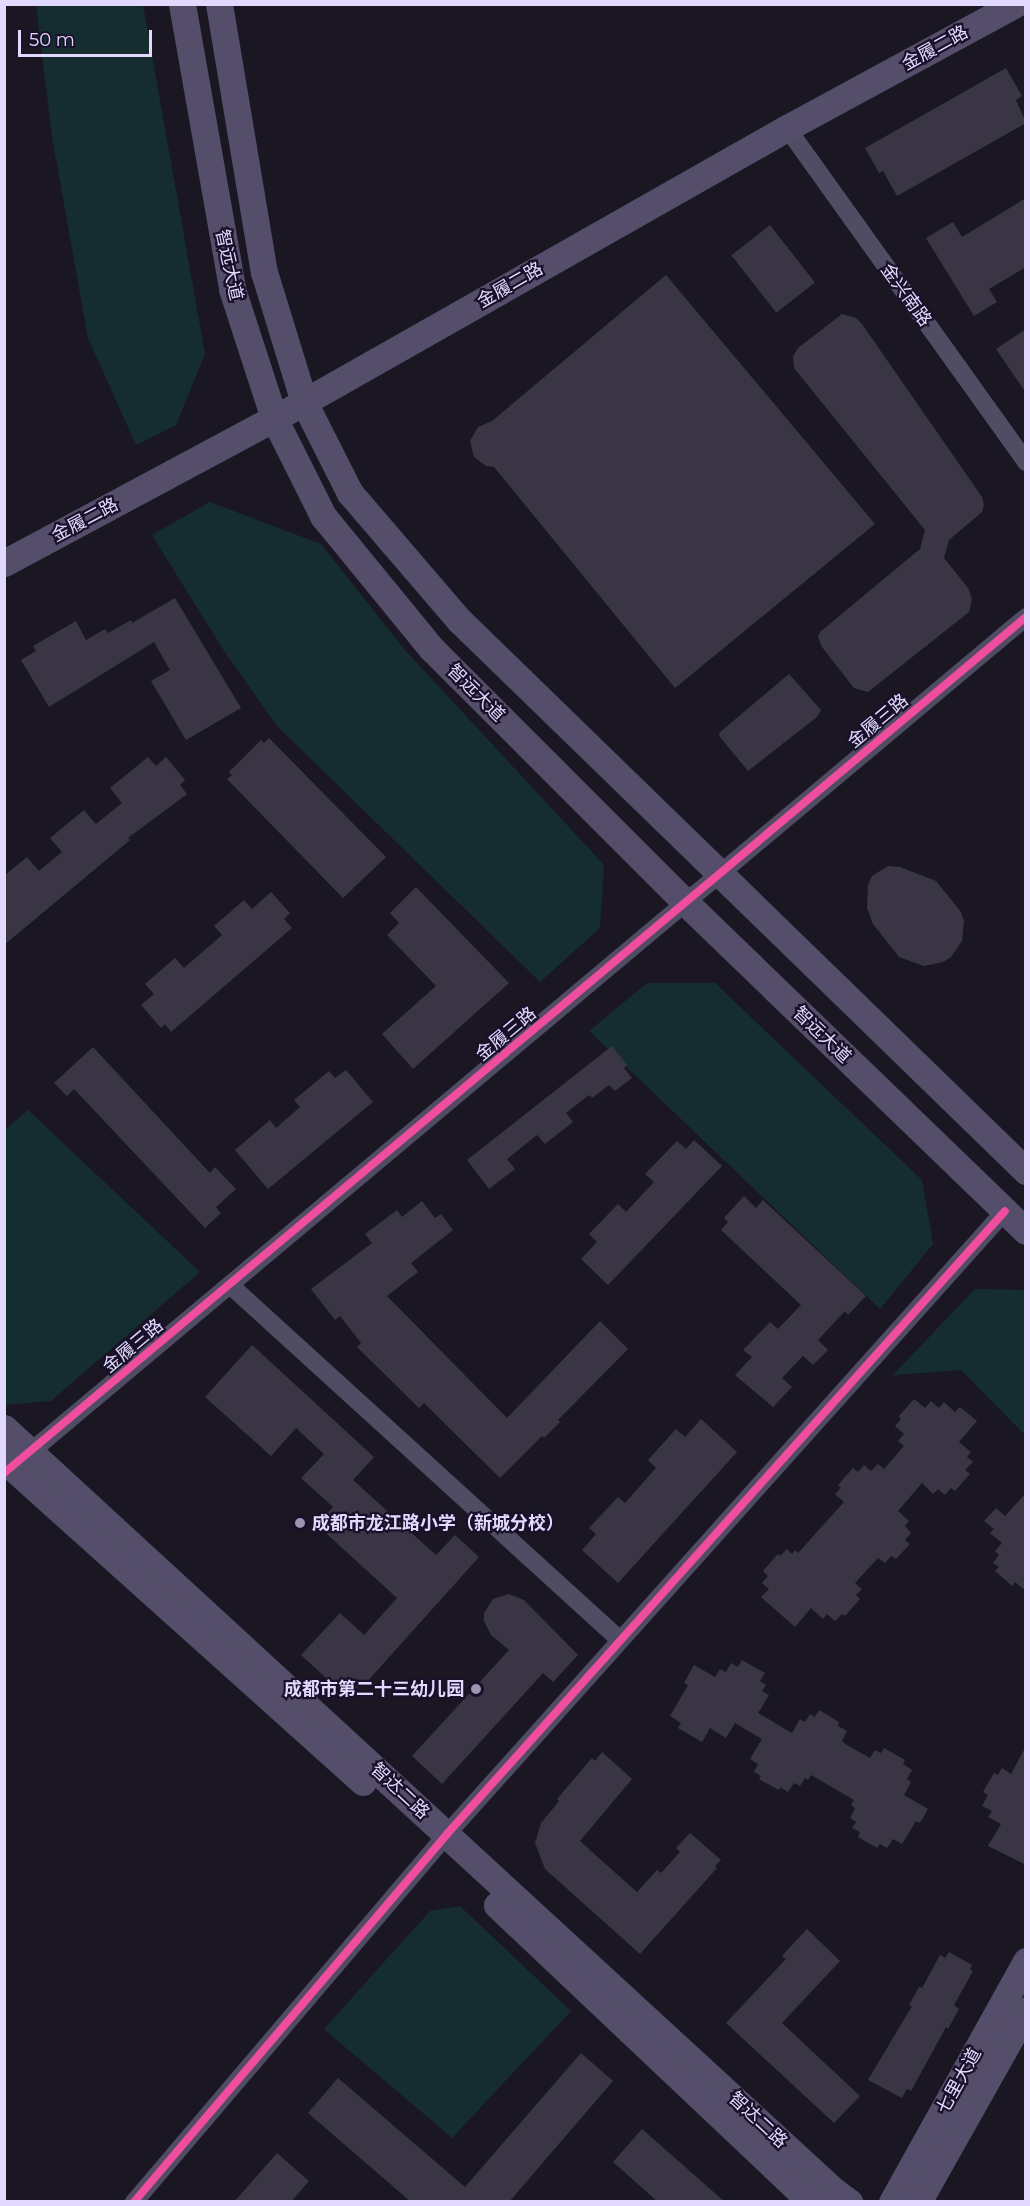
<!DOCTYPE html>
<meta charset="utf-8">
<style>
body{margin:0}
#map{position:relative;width:1030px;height:2206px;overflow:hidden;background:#1a1723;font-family:Montserrat,"Noto Sans SC",sans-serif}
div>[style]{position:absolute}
.green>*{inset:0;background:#152d31}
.building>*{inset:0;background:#3a3545;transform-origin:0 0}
.street>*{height:18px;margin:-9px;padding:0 9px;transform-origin:9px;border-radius:9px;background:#504c64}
.secondary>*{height:27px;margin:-13.5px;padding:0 13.5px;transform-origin:13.5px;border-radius:13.5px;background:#544e6a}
.cycleway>*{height:8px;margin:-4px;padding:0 4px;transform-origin:4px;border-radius:4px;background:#ef4d9e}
.dots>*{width:16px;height:16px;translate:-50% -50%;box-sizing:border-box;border:3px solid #181129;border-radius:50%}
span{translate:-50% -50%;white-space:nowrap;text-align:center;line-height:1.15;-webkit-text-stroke:4.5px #181129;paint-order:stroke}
.street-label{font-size:18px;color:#e2d9ff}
.poi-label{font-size:18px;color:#e2d9ff;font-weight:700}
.left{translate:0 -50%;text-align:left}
.right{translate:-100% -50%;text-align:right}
.frame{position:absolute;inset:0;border:6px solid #e2d9ff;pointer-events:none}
.scale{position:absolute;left:18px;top:30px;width:134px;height:27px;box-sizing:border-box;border:3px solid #e2d9ff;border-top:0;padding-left:8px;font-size:18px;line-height:21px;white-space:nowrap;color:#e2d9ff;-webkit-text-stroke:4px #181129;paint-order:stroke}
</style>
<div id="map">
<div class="green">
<i style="clip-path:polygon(36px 5px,143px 5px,205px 354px,176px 425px,136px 445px,88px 338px,52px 137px)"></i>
<i style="clip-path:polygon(210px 502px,321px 544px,404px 649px,604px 865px,600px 928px,540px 982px,277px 726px,224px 651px,152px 535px)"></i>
<i style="clip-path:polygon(647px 983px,715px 983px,922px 1180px,933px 1244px,880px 1309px,589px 1031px)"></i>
<i style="clip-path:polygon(28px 1110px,200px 1272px,51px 1401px,5px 1405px,5px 1130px)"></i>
<i style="clip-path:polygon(975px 1289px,1025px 1290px,1025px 1435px,961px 1370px,893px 1375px)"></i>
<i style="clip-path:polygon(460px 1906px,571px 2011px,452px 2138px,324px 2029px,430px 1911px)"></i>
</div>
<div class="building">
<i style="clip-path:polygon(1006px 68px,1022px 96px,1016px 100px,1026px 123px,897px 196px,883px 171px,879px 173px,865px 148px)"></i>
<i style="clip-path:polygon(1026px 198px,1026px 267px,989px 289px,997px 302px,974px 316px,926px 238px,953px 222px,962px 237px)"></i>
<i style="left:770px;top:225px;width:73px;height:49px;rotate:52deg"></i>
<i style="clip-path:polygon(666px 275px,875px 524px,675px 688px,494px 467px,486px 466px,474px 457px,470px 441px,478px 427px,492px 421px)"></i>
<i style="clip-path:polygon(842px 314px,856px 318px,862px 324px,982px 497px,984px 505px,982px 512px,949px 540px,944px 558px,968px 588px,972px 599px,969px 612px,868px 692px,854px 688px,822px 647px,818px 637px,820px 632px,920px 549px,925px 530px,794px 368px,793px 357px,798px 348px)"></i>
<i style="clip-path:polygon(1026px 329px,1026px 393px,996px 349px)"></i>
<i style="clip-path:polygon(175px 598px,241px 708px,186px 740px,151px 681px,170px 670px,154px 642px,49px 707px,21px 660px,36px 651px,33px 646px,76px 621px,86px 640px,105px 629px,108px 633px,131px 620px,132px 623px)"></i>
<i style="clip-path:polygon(789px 674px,821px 710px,817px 717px,748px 771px,720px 737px,719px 733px)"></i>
<i style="clip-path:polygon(269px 738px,386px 857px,343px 898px,227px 779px,232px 775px,229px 772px,261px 740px,264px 743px)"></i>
<i style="clip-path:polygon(148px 757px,156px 766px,166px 757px,185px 780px,180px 785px,187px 794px,128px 838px,130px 840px,4px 945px,4px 876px,27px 857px,39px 871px,62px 852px,50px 838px,84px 810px,96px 824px,122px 803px,110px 788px)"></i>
<i style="clip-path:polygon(888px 866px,900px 867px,936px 881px,961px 912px,964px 921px,962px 941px,951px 957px,943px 962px,924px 966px,899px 957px,873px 924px,867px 908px,868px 885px,872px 876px)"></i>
<i style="clip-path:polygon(416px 887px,509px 983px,413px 1069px,382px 1034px,436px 986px,387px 935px,399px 923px,390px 913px)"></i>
<i style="clip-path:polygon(271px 892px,290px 913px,284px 919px,292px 928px,171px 1032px,165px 1024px,161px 1028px,141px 1005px,154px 994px,145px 984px,175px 958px,184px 968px,222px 935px,214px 926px,244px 900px,252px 909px)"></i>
<i style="clip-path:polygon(612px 1046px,627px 1065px,624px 1068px,632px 1078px,615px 1091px,609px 1085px,592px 1098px,589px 1095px,566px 1113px,573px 1122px,545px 1144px,537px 1135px,507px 1159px,515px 1169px,489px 1189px,467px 1160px)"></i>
<i style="clip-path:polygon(93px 1047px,210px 1173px,215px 1167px,236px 1189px,216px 1207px,221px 1213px,205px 1228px,74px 1089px,67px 1096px,54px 1083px)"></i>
<i style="clip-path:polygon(346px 1070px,373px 1102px,268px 1189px,235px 1150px,270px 1120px,276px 1128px,300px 1107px,294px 1100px,329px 1071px,335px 1078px)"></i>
<i style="clip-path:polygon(694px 1140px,722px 1166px,608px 1285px,581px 1259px,597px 1242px,589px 1234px,618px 1204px,626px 1212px,654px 1182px,645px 1174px,677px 1141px,686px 1149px)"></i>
<i style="clip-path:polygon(744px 1196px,756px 1208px,763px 1200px,866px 1296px,848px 1315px,845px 1311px,818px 1340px,828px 1350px,813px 1365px,803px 1356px,782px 1378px,792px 1387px,773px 1407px,735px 1375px,752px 1357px,743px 1350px,770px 1322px,778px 1329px,801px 1305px,721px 1230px,728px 1222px,724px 1218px)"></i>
<i style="clip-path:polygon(422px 1201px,435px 1218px,441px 1214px,453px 1230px,411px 1263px,418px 1272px,387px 1296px,507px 1418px,600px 1321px,628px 1349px,558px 1420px,560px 1422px,544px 1438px,542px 1436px,500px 1478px,424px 1403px,419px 1408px,357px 1347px,361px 1343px,340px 1316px,335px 1320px,311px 1289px,372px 1243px,365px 1234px,397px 1210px,402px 1217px)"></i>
<i style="clip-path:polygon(252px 1345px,374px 1457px,353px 1480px,436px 1555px,455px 1535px,479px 1557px,365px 1684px,363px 1682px,348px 1698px,301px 1655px,340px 1613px,364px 1635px,397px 1598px,317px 1525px,333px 1507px,301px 1478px,324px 1454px,296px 1428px,271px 1456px,205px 1397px)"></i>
<i style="clip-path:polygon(914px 1399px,925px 1408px,931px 1401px,939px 1408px,944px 1402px,955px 1412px,960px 1407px,977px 1421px,959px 1442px,971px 1452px,967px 1457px,973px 1462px,965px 1470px,970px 1474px,955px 1491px,951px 1488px,945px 1495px,938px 1489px,933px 1494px,922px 1483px,898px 1511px,909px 1521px,905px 1526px,911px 1533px,905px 1540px,910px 1544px,896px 1559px,891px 1556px,885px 1563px,878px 1558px,866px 1571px,855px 1583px,862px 1589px,856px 1595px,860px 1599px,845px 1616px,842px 1614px,835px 1621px,827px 1614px,823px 1619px,811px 1608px,795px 1627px,761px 1597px,769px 1589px,762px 1583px,768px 1576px,763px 1571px,778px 1554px,780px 1556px,787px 1549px,792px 1554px,795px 1550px,798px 1553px,844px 1502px,835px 1494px,841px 1488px,838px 1485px,853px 1468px,858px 1472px,864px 1465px,871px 1471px,878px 1464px,884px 1469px,904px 1446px,898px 1441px,904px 1434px,895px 1426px,901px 1419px,899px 1416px)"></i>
<i style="clip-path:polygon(701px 1419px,737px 1452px,618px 1583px,582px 1550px,596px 1534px,589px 1528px,618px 1497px,625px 1503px,656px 1468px,648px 1460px,676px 1429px,685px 1437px)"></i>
<i style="clip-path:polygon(1026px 1493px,1026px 1591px,1015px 1582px,1012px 1586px,995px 1571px,999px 1567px,993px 1563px,999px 1555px,995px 1551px,1002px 1543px,990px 1533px,994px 1529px,984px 1521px,996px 1508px,1005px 1516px)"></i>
<i style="clip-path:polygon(509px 1594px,524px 1600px,578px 1655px,553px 1682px,543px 1673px,442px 1784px,412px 1756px,509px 1650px,491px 1635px,484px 1621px,484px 1613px,493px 1599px)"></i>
<i style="clip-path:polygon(742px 1660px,765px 1673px,760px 1681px,766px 1685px,762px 1691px,769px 1695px,758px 1713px,792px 1733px,800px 1719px,805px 1722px,810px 1714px,815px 1717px,819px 1710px,839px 1722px,838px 1726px,847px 1731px,842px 1741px,847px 1745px,870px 1758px,875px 1750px,881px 1753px,884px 1748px,905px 1760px,903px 1764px,912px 1770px,907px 1779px,911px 1782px,904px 1795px,928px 1809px,920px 1823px,916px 1821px,902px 1844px,893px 1839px,887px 1848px,880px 1844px,877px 1848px,858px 1837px,860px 1832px,852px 1828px,856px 1822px,850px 1818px,855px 1808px,851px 1805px,854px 1800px,811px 1775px,808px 1780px,805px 1778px,800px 1786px,794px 1783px,788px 1792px,780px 1787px,779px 1790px,759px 1779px,761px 1776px,754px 1772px,758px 1764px,750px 1759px,762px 1739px,735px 1723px,726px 1738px,710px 1728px,702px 1742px,678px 1728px,681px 1723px,670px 1716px,688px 1685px,684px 1683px,694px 1665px,715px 1677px,720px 1669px,726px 1672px,731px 1663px,738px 1667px)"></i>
<i style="clip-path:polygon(1026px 1746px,1026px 1865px,988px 1846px,1001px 1824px,988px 1817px,992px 1811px,982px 1806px,988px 1795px,983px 1792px,994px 1773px,998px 1775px,1002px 1768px,1011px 1774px)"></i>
<i style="clip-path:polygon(602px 1752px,632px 1779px,580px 1841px,601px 1860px,637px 1892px,657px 1870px,661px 1873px,680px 1852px,676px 1848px,690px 1833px,721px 1860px,715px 1866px,717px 1868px,640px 1954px,545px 1869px,535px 1843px,541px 1823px,559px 1801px,557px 1799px,592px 1758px,595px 1761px)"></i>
<i style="clip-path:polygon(807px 1929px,840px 1961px,782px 2023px,860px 2096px,834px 2123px,726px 2023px,786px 1959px,782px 1956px)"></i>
<i style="clip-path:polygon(949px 1952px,972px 1965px,970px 1970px,973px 1971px,954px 2005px,959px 2009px,948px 2029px,946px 2027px,911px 2091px,907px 2089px,902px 2098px,868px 2080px,912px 2006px,909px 2005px,919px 1987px,922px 1988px,940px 1955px,945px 1958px)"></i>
<i style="clip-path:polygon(581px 2053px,613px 2081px,509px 2202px,411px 2202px,308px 2113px,338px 2078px,465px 2187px)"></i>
<i style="clip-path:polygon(642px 2129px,725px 2202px,658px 2202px,613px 2162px)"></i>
<i style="clip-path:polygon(277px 2153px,309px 2181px,291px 2202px,234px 2202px)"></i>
</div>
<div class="street">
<i style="left:787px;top:128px;width:411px;rotate:54.4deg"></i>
<i style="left:230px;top:1285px;width:527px;rotate:42.31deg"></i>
<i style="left:22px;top:1459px;width:1310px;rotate:-39.98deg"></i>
<i style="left:134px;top:2202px;width:483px;rotate:-49.6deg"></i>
<i style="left:447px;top:1834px;width:836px;rotate:-48.15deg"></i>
</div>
<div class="secondary">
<i style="left:182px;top:4px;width:289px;rotate:80deg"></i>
<i style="left:232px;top:289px;width:136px;rotate:72deg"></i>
<i style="left:274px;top:418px;width:110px;rotate:63.4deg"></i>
<i style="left:323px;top:516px;width:171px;rotate:50.7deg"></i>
<i style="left:431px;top:648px;width:361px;rotate:45deg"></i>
<i style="left:686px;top:903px;width:472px;rotate:44deg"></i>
<i style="left:219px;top:4px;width:272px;rotate:80.5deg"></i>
<i style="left:264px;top:272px;width:136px;rotate:72.9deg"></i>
<i style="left:304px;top:402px;width:102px;rotate:63.2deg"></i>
<i style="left:350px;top:493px;width:167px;rotate:49.4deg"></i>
<i style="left:459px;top:620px;width:791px;rotate:44.18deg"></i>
<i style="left:4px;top:563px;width:340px;rotate:-28.2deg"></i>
<i style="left:304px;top:402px;width:555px;rotate:-29.57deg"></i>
<i style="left:787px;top:128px;width:260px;rotate:-28.5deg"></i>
<i style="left:4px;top:1428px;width:1127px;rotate:42.59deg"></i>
<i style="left:834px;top:2191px;width:19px;rotate:36deg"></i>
<i style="left:4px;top:1460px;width:482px;rotate:41.9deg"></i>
<i style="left:497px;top:1905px;width:432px;rotate:43.4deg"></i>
<i style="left:892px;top:2202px;width:276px;rotate:-60.9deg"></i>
<i style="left:918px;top:2202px;width:220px;rotate:-60.6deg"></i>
</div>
<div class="cycleway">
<i style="left:4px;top:1473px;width:1333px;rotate:-39.95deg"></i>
<i style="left:134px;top:2202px;width:483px;rotate:-49.6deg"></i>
<i style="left:447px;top:1834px;width:836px;rotate:-48.15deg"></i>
</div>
<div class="dots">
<i style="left:300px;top:1523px;background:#9c95b2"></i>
<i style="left:476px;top:1689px;background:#9c95b2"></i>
</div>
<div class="street-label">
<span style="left:935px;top:48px;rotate:-29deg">金履二路</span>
<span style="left:229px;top:265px;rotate:78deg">智远大道</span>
<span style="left:510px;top:285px;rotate:-30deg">金履二路</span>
<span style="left:906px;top:295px;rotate:54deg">金兴南路</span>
<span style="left:85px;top:520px;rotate:-28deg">金履二路</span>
<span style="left:476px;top:693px;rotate:45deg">智远大道</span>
<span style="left:878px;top:721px;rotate:-40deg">金履三路</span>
<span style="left:506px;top:1034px;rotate:-40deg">金履三路</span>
<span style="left:822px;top:1035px;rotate:44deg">智远大道</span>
<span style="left:133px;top:1346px;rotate:-40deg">金履三路</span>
<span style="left:400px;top:1791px;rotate:43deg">智达二路</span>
<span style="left:959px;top:2081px;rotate:-61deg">七里大道</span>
<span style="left:758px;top:2120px;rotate:43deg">智达二路</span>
</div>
<div class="poi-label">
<span class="left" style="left:312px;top:1523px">成都市龙江路小学（新城分校）</span>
<span class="right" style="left:464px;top:1689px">成都市第二十三幼儿园</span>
</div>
<div class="frame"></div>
<div class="scale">50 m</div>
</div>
